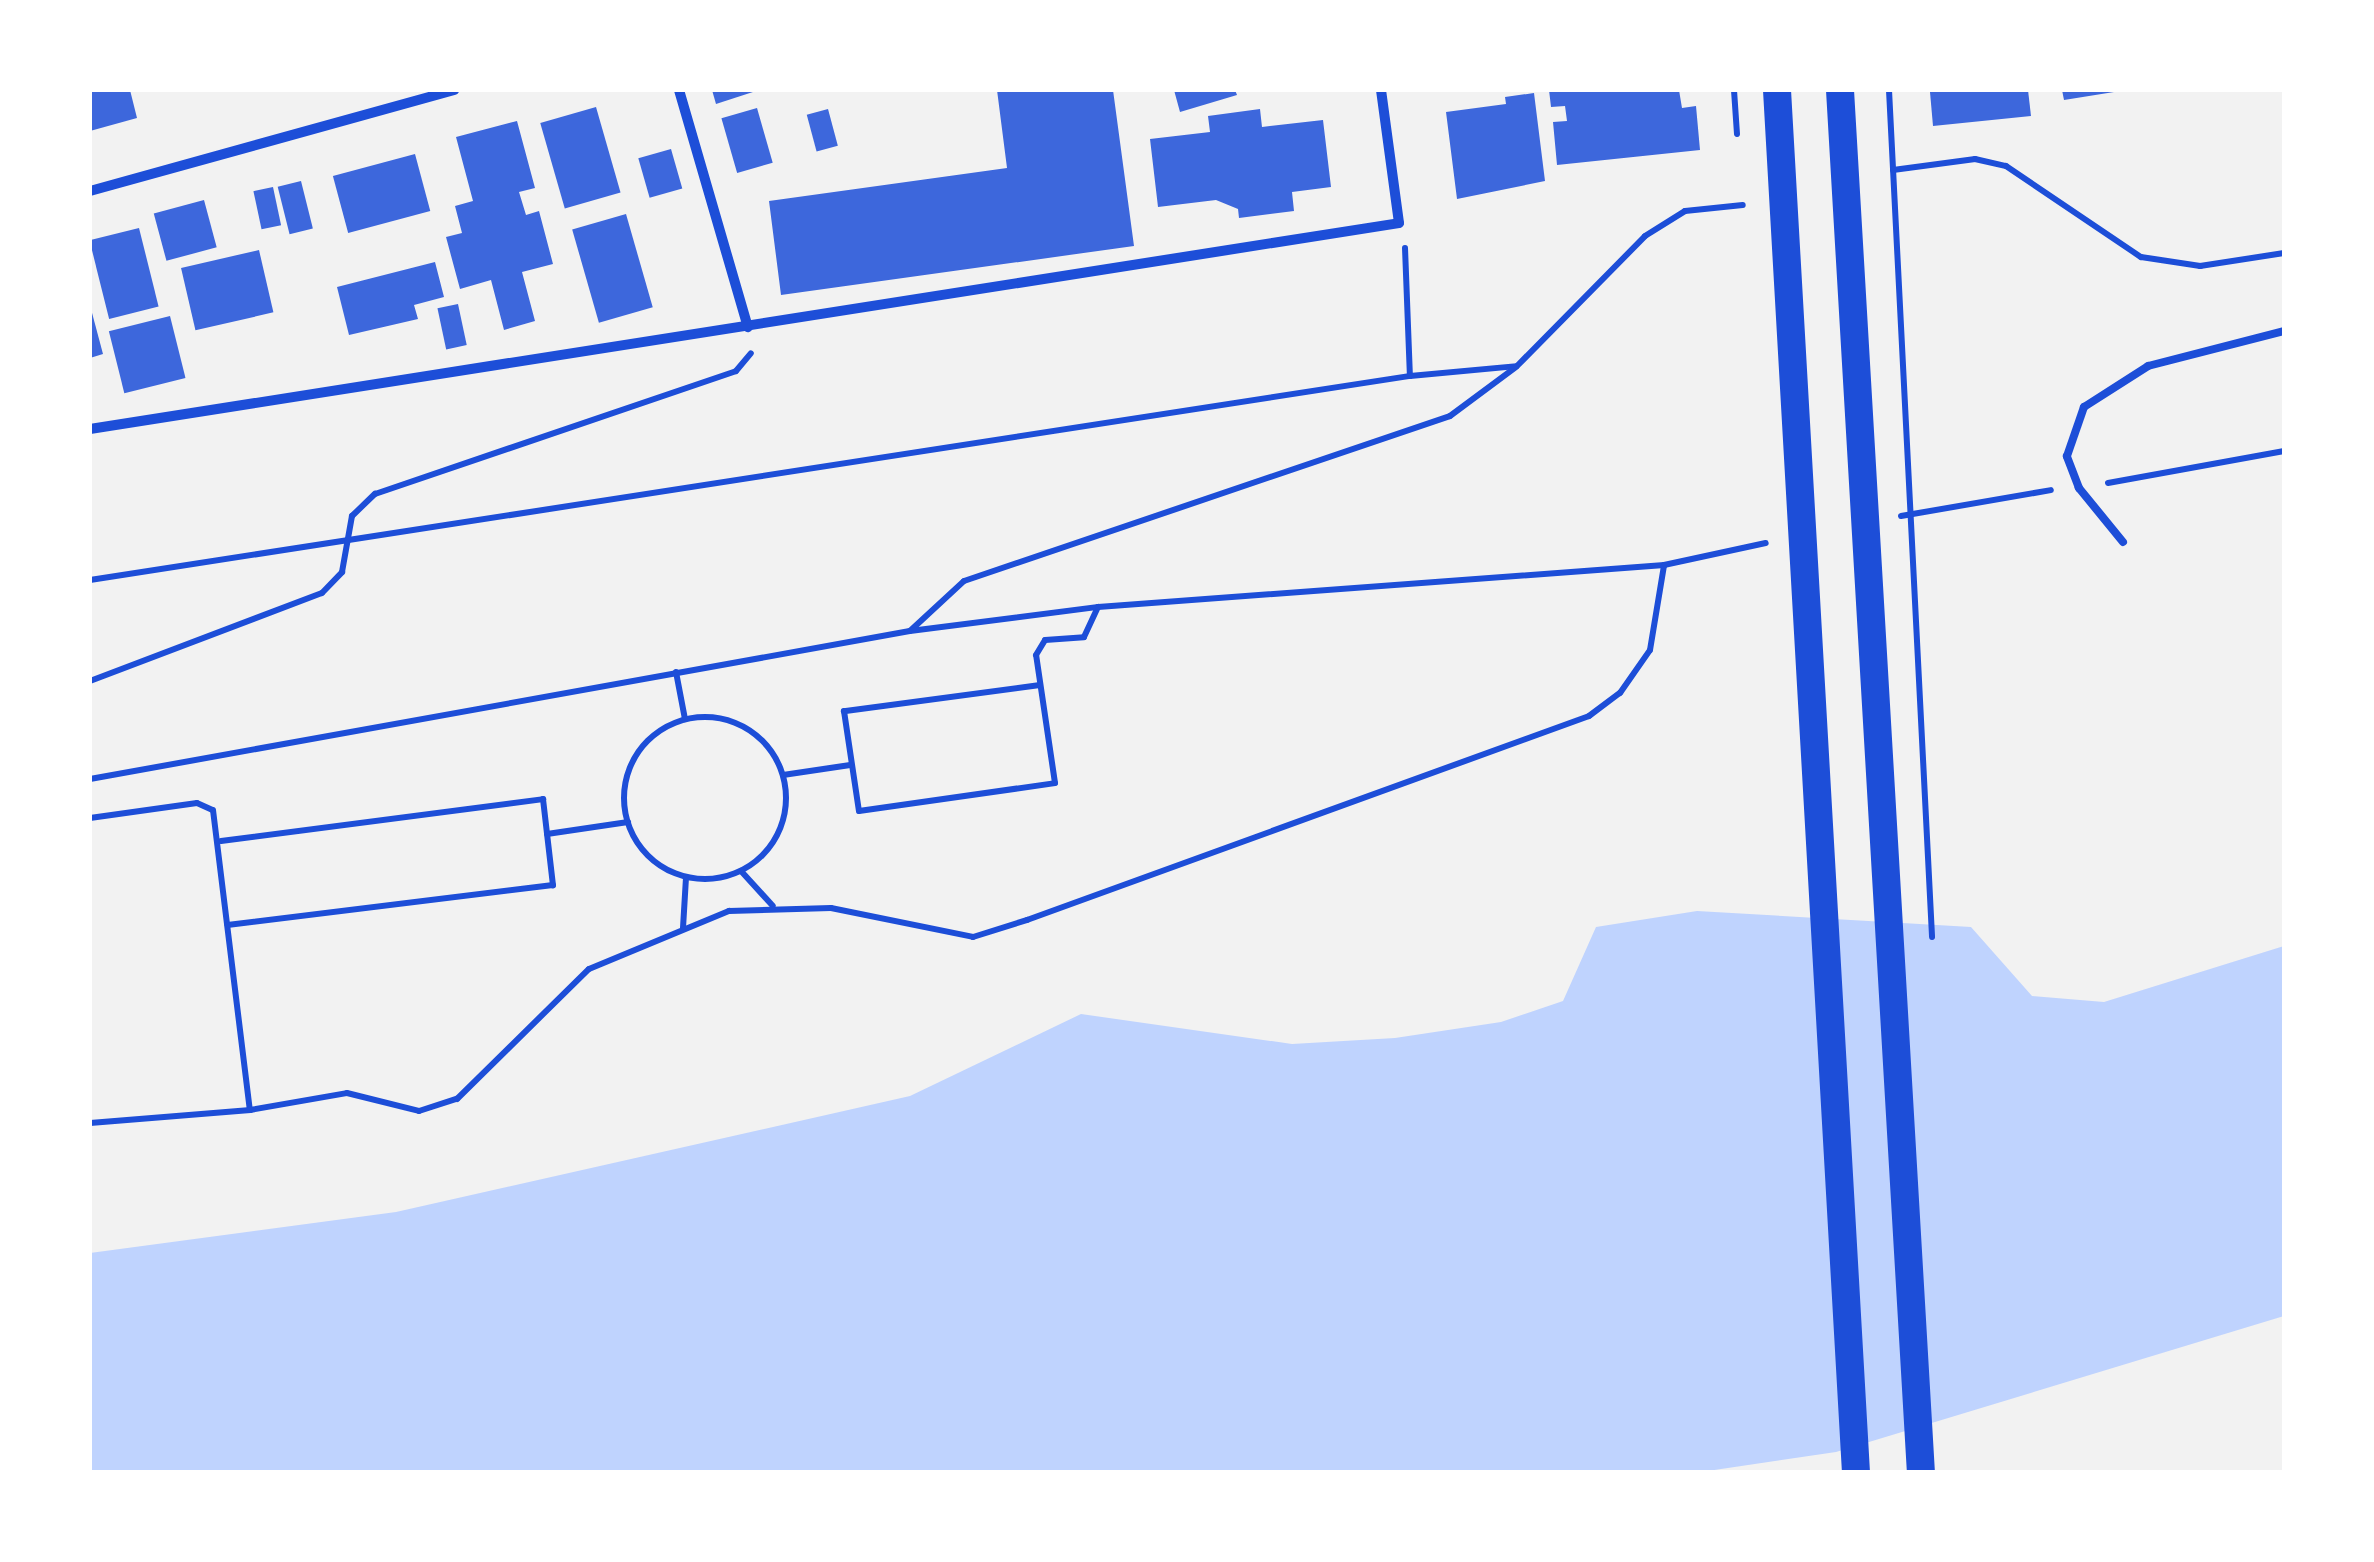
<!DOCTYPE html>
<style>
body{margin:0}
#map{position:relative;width:2374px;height:1562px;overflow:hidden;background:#f2f2f2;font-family:"Playfair Display",serif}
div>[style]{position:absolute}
.water>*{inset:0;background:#bfd3fe}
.building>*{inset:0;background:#3d67dc;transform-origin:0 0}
.path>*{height:6px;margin:-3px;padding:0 3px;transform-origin:3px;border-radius:3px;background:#1d4ed8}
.path>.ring{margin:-3px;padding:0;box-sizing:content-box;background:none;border:6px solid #1d4ed8;border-radius:50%}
.service>*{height:8px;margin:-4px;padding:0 4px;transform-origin:4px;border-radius:4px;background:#1d4ed8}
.minor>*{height:10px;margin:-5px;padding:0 5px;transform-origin:5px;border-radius:5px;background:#1d4ed8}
.trunk>*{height:28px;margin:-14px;padding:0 14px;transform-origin:14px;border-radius:14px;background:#1d4ed8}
span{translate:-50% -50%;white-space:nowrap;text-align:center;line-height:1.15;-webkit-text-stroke:10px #fff;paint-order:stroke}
.frame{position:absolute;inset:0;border:92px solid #fff;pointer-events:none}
</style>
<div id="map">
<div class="water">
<i style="clip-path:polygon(1697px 911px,1971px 927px,2032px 996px,2104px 1002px,2284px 946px,2284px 1316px,1836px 1452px,1701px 1472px,90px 1472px,90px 1253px,396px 1212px,910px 1096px,1081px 1014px,1292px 1044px,1395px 1038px,1501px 1022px,1563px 1001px,1596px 927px)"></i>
</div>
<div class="building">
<i style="clip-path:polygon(90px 90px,130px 90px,137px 118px,90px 131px)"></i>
<i style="clip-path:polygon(712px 90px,756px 90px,756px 91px,716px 104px)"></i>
<i style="clip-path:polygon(997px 90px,1113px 90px,1134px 246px,781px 295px,769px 201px,1007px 168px)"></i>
<i style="clip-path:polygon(1174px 90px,1235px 90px,1237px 95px,1180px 112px)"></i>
<i style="clip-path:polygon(1549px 90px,1679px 90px,1682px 108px,1696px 106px,1700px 150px,1557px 165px,1553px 122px,1567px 121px,1565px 106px,1551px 107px)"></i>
<i style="clip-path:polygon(2028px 90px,2031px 116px,1933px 126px,1930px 92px)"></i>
<i style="clip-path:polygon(2062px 90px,2114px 90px,2114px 92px,2064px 100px)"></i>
<i style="clip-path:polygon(1534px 93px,1545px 181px,1457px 199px,1446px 112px,1506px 104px,1505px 97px)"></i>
<i style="left:596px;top:107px;width:89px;height:58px;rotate:74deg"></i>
<i style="left:757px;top:108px;width:57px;height:37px;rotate:74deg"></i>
<i style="left:828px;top:109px;width:38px;height:22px;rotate:75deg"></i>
<i style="clip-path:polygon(1260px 109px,1262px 127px,1323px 120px,1331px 187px,1292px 192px,1294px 211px,1239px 218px,1238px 209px,1216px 200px,1158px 207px,1150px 139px,1210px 132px,1208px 116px)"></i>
<i style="clip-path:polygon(517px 121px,535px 188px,519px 192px,526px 215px,539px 211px,553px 264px,522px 272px,535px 321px,504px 330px,491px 280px,460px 289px,446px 237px,462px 233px,455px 206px,473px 201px,456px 137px)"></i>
<i style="left:671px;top:149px;width:41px;height:34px;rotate:74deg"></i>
<i style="left:415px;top:154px;width:59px;height:85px;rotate:75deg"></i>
<i style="left:301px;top:181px;width:49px;height:24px;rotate:76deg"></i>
<i style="left:273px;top:187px;width:39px;height:20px;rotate:78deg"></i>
<i style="left:204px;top:200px;width:49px;height:52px;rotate:75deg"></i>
<i style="left:626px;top:214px;width:97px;height:56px;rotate:74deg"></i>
<i style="left:139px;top:228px;width:81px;height:51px;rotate:76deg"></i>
<i style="left:259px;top:250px;width:64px;height:80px;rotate:77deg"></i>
<i style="clip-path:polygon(435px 262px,444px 297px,414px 305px,418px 319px,349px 335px,337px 287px)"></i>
<i style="left:458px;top:304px;width:42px;height:21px;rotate:78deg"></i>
<i style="clip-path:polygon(91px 309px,103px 354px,90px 358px,90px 310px)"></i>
<i style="left:170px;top:316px;width:64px;height:63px;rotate:76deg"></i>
</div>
<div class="path">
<i style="left:1734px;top:90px;width:44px;rotate:86.1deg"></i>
<i style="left:1889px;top:90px;width:848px;rotate:87.09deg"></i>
<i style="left:1893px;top:170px;width:83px;rotate:-7.6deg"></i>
<i style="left:1975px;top:159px;width:32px;rotate:13deg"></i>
<i style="left:2006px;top:166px;width:163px;rotate:34deg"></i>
<i style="left:2141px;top:257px;width:60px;rotate:8.7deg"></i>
<i style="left:2200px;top:266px;width:85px;rotate:-8.8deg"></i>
<i style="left:1405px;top:248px;width:128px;rotate:87.8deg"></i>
<i style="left:2108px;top:483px;width:179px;rotate:-10.3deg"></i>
<i style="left:1901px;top:516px;width:152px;rotate:-9.8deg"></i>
<i style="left:90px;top:580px;width:1336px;rotate:-8.79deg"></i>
<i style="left:1410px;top:376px;width:107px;rotate:-5.3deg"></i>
<i style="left:1517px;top:366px;width:182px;rotate:-45.4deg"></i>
<i style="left:1645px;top:236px;width:47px;rotate:-32deg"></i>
<i style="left:1685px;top:211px;width:58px;rotate:-5.9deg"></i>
<i style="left:911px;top:630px;width:72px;rotate:-42.8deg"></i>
<i style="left:964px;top:581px;width:513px;rotate:-18.75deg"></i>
<i style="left:1450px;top:416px;width:82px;rotate:-36.6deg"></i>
<i style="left:676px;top:672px;width:48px;rotate:79.2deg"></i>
<i style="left:90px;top:681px;width:248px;rotate:-20.8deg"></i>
<i style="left:322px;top:593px;width:29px;rotate:-46deg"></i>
<i style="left:342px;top:572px;width:57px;rotate:-79.9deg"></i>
<i style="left:352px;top:516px;width:32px;rotate:-44deg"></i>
<i style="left:375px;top:494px;width:381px;rotate:-18.8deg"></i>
<i style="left:736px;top:371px;width:23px;rotate:-50deg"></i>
<i style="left:1040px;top:685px;width:198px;rotate:172.4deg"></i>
<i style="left:844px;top:711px;width:101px;rotate:81.5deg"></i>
<i style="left:859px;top:811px;width:198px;rotate:-8.1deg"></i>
<i style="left:1055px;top:783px;width:129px;rotate:-98.4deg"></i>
<i style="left:1036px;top:655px;width:17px;rotate:-59deg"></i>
<i style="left:1045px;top:640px;width:39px;rotate:-4deg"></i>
<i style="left:1084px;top:637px;width:33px;rotate:-65deg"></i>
<i class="ring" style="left:624px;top:717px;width:156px;height:156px"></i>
<i style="left:783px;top:775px;width:68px;rotate:-8.5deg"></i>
<i style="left:90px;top:779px;width:833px;rotate:-10.23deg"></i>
<i style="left:910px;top:631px;width:190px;rotate:-7.3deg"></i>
<i style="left:1098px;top:607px;width:568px;rotate:-4.24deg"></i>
<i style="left:1664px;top:565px;width:104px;rotate:-12.2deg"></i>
<i style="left:90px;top:818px;width:108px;rotate:-8deg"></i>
<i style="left:197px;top:803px;width:17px;rotate:24deg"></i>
<i style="left:213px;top:810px;width:302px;rotate:83deg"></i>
<i style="left:547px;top:834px;width:82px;rotate:-8.4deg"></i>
<i style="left:221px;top:841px;width:325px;rotate:-7.4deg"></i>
<i style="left:543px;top:799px;width:87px;rotate:83.4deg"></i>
<i style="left:553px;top:885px;width:328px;rotate:173deg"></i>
<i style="left:741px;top:871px;width:47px;rotate:47.6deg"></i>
<i style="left:683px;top:928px;width:50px;rotate:-86.6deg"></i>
<i style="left:90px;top:1123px;width:161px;rotate:-4.6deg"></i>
<i style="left:250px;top:1110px;width:98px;rotate:-9.9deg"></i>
<i style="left:347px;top:1093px;width:74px;rotate:14deg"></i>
<i style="left:419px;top:1111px;width:40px;rotate:-18deg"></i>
<i style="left:457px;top:1099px;width:185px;rotate:-44.6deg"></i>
<i style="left:589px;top:969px;width:152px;rotate:-22.5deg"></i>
<i style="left:729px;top:911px;width:102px;rotate:-1.7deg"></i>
<i style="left:831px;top:908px;width:145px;rotate:11.5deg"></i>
<i style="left:973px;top:937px;width:57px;rotate:-17.5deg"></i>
<i style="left:1027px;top:920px;width:598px;rotate:-19.95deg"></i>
<i style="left:1589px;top:716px;width:39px;rotate:-37deg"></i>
<i style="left:1620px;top:693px;width:52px;rotate:-55.1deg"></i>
<i style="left:1650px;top:650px;width:86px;rotate:-80.6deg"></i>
</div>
<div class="service">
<i style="left:2123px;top:542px;width:70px;rotate:-129.2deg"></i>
<i style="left:2079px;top:488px;width:34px;rotate:-111deg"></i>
<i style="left:2067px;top:456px;width:52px;rotate:-70.9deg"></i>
<i style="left:2084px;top:407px;width:76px;rotate:-32.6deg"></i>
<i style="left:2148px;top:366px;width:140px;rotate:-14.4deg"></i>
</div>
<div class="minor">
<i style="left:679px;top:90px;width:247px;rotate:73.8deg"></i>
<i style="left:90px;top:191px;width:378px;rotate:-15.5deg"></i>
<i style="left:90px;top:429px;width:1325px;rotate:-8.94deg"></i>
<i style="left:1399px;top:223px;width:134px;rotate:-97.7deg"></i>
</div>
<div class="trunk">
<i style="left:1777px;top:90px;width:1384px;rotate:86.73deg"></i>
<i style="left:1840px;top:90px;width:1384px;rotate:86.65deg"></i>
</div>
<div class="frame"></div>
</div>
